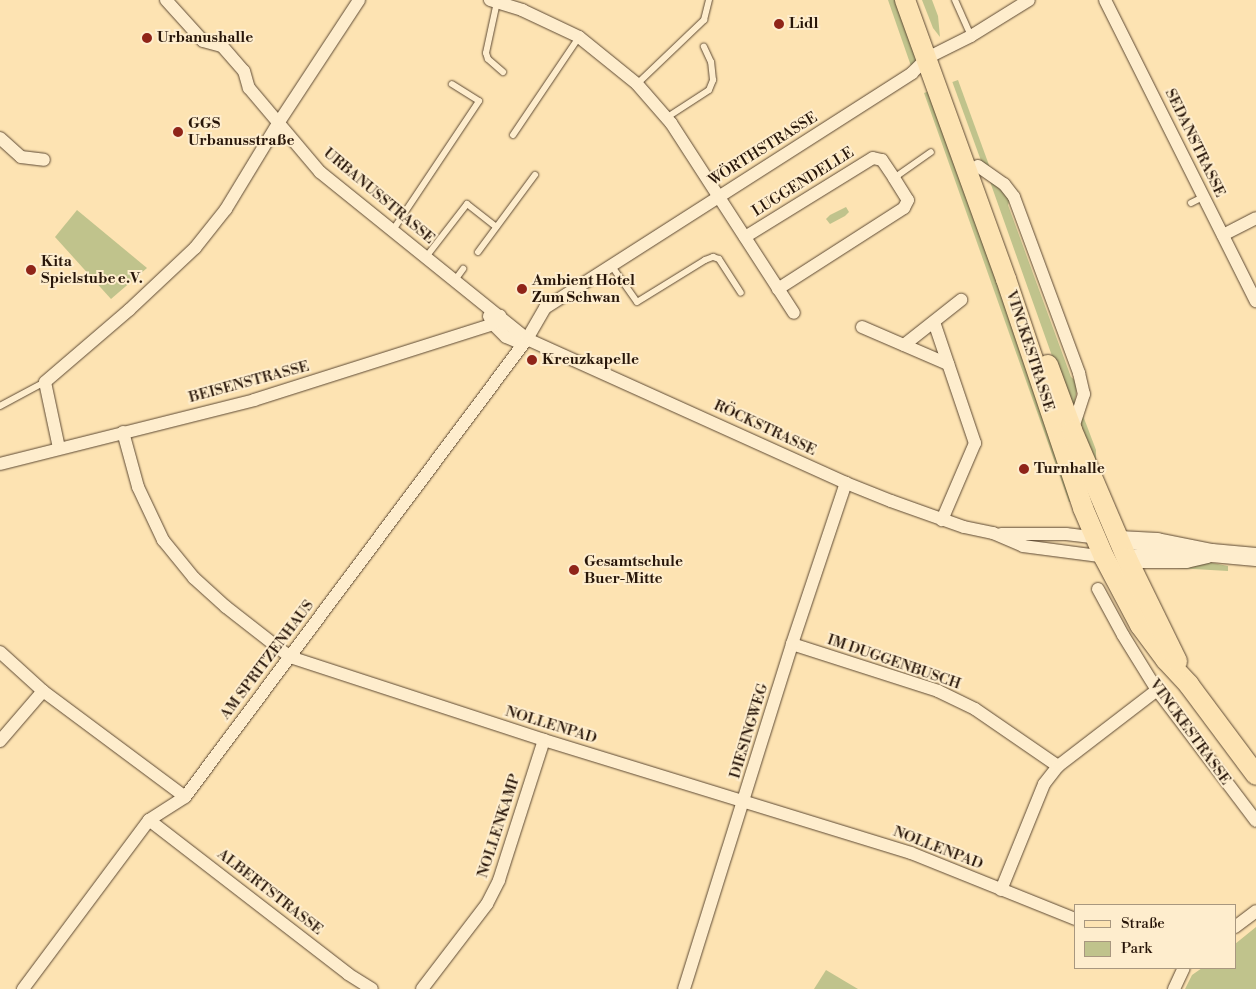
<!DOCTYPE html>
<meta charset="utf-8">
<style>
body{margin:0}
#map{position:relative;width:1256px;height:989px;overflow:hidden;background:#fde3b2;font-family:"Libre Bodoni",serif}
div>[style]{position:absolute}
.green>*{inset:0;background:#c0c38c;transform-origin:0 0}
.roads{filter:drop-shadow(0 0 1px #5d4933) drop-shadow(0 0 1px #5d4933)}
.lane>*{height:6px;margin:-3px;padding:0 3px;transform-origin:3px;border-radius:3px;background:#feedcd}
.street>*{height:12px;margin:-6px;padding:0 6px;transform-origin:6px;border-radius:6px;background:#feedcd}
.secondary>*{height:18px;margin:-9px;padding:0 9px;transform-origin:9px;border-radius:9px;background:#feedcd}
.primary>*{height:20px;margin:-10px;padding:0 10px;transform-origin:10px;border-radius:10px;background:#fde3b2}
.dots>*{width:14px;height:14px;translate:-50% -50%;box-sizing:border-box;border:2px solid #feedcd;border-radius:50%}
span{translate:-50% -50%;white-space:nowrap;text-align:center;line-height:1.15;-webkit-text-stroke:4px #feedcd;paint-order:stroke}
.poi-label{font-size:15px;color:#281609;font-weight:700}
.left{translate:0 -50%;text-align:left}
.street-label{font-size:15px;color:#281609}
.legend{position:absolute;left:1074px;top:904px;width:162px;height:65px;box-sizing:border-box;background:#feedcd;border:1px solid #a8977f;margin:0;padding:6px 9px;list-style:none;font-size:15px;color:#281609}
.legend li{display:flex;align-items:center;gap:10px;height:25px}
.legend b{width:25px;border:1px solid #a8977f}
</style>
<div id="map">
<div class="green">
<i style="clip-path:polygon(888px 0,900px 0,918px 51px,916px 61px,911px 66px)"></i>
<i style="clip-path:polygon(922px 0,932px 0,938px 16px,940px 37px,933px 28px)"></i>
<i style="left:958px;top:80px;width:95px;height:6px;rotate:70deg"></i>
<i style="clip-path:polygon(932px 90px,1072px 502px,1069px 502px,924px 93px)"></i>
<i style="clip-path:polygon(988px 176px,1010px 199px,1008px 205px,1071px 377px,1075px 380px,1077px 387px,1073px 415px)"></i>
<i style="clip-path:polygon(846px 207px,849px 212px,845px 216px,830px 224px,826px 219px,830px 215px)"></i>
<i style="clip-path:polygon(77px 210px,147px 268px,111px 299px,55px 237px)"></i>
<i style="clip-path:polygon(1082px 413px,1096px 450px,1096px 467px,1078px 429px)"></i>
<i style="clip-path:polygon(1208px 562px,1228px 566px,1228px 571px,1176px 568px)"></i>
<i style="clip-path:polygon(1256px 927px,1256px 989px,1185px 989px,1192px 975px,1202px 968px,1235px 968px,1235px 944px)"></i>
<i style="clip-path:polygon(826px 970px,858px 989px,814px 989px)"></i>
</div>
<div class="roads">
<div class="lane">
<i style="left:955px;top:0;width:39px;rotate:66deg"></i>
<i style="left:497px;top:2px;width:52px;rotate:102.2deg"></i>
<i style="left:486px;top:53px;width:6px;rotate:72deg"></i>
<i style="left:488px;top:59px;width:20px;rotate:41deg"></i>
<i style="left:637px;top:84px;width:93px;rotate:-43.7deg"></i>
<i style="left:704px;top:20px;width:21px;rotate:-76deg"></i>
<i style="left:666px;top:118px;width:51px;rotate:-33.1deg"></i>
<i style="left:709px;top:90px;width:11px;rotate:-68deg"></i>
<i style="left:713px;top:80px;width:18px;rotate:-96deg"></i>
<i style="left:711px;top:62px;width:17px;rotate:-115deg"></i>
<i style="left:513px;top:135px;width:118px;rotate:-56deg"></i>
<i style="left:894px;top:178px;width:45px;rotate:-35.1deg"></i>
<i style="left:1191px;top:203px;width:13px;rotate:-27deg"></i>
<i style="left:393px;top:230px;width:155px;rotate:-56.3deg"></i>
<i style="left:479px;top:101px;width:32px;rotate:-148deg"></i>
<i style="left:478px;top:252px;width:96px;rotate:-53.5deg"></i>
<i style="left:426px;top:257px;width:67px;rotate:-52.3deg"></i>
<i style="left:467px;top:204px;width:37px;rotate:38deg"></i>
<i style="left:611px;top:265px;width:45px;rotate:54.9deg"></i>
<i style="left:637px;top:302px;width:80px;rotate:-31.7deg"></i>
<i style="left:705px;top:260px;width:9px;rotate:-21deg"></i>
<i style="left:713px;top:257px;width:6px;rotate:18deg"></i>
<i style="left:719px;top:259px;width:40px;rotate:57.1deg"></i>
<i style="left:455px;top:280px;width:14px;rotate:-54deg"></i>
<i style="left:0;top:406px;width:51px;rotate:-28.1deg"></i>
</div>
<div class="street">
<i style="left:166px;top:0;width:55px;rotate:47.9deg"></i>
<i style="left:203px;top:41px;width:20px;rotate:15deg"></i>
<i style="left:222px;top:46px;width:33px;rotate:49deg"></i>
<i style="left:244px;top:71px;width:18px;rotate:74deg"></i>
<i style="left:249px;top:88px;width:110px;rotate:49.8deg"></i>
<i style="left:320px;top:172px;width:266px;rotate:38.9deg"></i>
<i style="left:527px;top:339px;width:350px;rotate:24.3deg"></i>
<i style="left:846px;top:483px;width:48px;rotate:21.8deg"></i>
<i style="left:891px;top:501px;width:77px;rotate:19.6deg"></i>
<i style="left:964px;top:527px;width:30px;rotate:12deg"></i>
<i style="left:993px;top:533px;width:33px;rotate:23deg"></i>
<i style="left:1023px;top:546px;width:85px;rotate:7.5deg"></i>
<i style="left:490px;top:0;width:34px;rotate:17deg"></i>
<i style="left:522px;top:10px;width:63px;rotate:25.3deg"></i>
<i style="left:579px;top:37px;width:75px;rotate:39deg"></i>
<i style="left:637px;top:84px;width:52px;rotate:48.9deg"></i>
<i style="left:671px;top:123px;width:226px;rotate:57.1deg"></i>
<i style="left:1105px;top:0;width:337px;rotate:63.4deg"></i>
<i style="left:0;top:138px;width:28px;rotate:42deg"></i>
<i style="left:21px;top:157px;width:23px;rotate:7deg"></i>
<i style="left:978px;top:166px;width:32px;rotate:35deg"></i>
<i style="left:1004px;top:184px;width:16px;rotate:52deg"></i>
<i style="left:1014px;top:197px;width:188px;rotate:69.7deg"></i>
<i style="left:1079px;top:373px;width:22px;rotate:77deg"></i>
<i style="left:1084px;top:394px;width:38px;rotate:108deg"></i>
<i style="left:1223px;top:235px;width:37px;rotate:-27deg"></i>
<i style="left:745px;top:237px;width:150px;rotate:-31.7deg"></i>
<i style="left:873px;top:158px;width:9px;rotate:13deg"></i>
<i style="left:882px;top:160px;width:22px;rotate:56deg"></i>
<i style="left:894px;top:178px;width:26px;rotate:58deg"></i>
<i style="left:908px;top:200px;width:9px;rotate:117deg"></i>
<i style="left:904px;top:208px;width:150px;rotate:147.3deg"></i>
<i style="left:489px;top:316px;width:9px;rotate:63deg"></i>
<i style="left:493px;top:324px;width:18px;rotate:45deg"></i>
<i style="left:506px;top:337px;width:11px;rotate:22deg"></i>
<i style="left:516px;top:341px;width:11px;rotate:-10deg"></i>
<i style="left:934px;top:322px;width:128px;rotate:71.3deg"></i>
<i style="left:975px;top:443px;width:84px;rotate:113.2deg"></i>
<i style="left:862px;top:327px;width:94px;rotate:23.3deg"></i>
<i style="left:904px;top:345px;width:73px;rotate:-38.3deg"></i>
<i style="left:123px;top:432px;width:57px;rotate:74.7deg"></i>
<i style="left:138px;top:487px;width:59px;rotate:64.7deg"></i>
<i style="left:163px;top:540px;width:49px;rotate:50.8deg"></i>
<i style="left:194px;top:578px;width:43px;rotate:42.2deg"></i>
<i style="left:226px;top:607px;width:81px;rotate:38deg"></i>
<i style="left:290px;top:657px;width:267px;rotate:18.1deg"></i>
<i style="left:544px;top:740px;width:384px;rotate:17.1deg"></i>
<i style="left:911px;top:853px;width:177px;rotate:21.9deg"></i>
<i style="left:59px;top:448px;width:67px;rotate:-102deg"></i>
<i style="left:45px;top:382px;width:111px;rotate:-40.6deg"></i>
<i style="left:129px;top:310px;width:91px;rotate:-43.2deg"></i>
<i style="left:195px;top:248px;width:50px;rotate:-51.5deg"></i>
<i style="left:226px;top:209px;width:102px;rotate:-58.7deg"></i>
<i style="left:279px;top:122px;width:146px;rotate:-56.7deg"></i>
<i style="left:0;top:464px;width:262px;rotate:-14.1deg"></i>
<i style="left:254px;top:400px;width:251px;rotate:-17.6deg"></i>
<i style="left:493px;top:324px;width:11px;rotate:-49deg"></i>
<i style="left:1001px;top:534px;width:65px"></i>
<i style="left:1066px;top:534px;width:34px;rotate:7deg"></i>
<i style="left:1098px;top:589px;width:52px;rotate:61.5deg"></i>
<i style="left:1123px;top:635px;width:65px;rotate:58.3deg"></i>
<i style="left:1157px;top:690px;width:164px;rotate:52.9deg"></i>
<i style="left:792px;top:644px;width:153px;rotate:17.8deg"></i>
<i style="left:938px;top:691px;width:41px;rotate:25.9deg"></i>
<i style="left:975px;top:709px;width:101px;rotate:34.5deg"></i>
<i style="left:0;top:652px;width:58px;rotate:42.2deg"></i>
<i style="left:43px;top:691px;width:177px;rotate:36.7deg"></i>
<i style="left:0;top:741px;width:66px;rotate:-49.3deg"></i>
<i style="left:149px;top:820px;width:252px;rotate:37.7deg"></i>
<i style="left:348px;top:974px;width:28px;rotate:32deg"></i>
<i style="left:1001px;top:890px;width:114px;rotate:-67.9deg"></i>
<i style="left:1044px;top:784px;width:23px;rotate:-52deg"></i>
<i style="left:1058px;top:766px;width:125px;rotate:-37.5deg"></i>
<i style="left:1235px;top:927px;width:26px;rotate:-37deg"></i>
<i style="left:23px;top:989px;width:211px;rotate:-53.3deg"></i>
<i style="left:149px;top:820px;width:43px;rotate:-32.6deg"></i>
<i style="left:185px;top:797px;width:572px;rotate:-53.25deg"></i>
<i style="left:527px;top:339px;width:36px;rotate:-60deg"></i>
<i style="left:545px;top:308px;width:436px;rotate:-32.6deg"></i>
<i style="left:912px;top:73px;width:21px;rotate:-45deg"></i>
<i style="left:927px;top:58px;width:49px;rotate:-26.6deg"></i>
<i style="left:971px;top:36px;width:68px;rotate:-31.8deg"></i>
<i style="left:422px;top:989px;width:107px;rotate:-52.6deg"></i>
<i style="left:487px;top:904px;width:27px;rotate:-63deg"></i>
<i style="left:499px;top:880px;width:147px;rotate:-72.2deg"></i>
<i style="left:684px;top:989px;width:362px;rotate:-72.6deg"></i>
<i style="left:792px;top:644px;width:170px;rotate:-71.5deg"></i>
<i style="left:1174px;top:989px;width:23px;rotate:-65deg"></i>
</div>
<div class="secondary">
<i style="left:1119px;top:540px;width:38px;rotate:3deg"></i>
<i style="left:1157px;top:542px;width:56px;rotate:11.3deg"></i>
<i style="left:1212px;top:553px;width:44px;rotate:5.2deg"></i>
<i style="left:1127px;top:559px;width:59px"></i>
<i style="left:1186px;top:559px;width:22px;rotate:-13deg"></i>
</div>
<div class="primary">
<i style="left:905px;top:0;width:297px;rotate:70.1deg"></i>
<i style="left:1006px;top:279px;width:242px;rotate:71.4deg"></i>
<i style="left:1083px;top:508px;width:53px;rotate:66.8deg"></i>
<i style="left:1104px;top:557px;width:77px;rotate:62.1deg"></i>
<i style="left:1140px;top:625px;width:44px;rotate:53.4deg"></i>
<i style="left:1166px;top:660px;width:34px;rotate:47deg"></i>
<i style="left:1189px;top:685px;width:112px;rotate:53.3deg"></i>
<i style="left:1048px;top:365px;width:69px;rotate:69.7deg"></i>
<i style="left:1072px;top:430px;width:140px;rotate:66.9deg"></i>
<i style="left:1127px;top:559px;width:114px;rotate:63.9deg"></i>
</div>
</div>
<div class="dots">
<i style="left:779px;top:24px;background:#8f2418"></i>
<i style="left:147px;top:38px;background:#8f2418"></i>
<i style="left:178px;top:132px;background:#8f2418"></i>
<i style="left:31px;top:270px;background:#8f2418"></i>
<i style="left:522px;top:289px;background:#8f2418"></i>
<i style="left:532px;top:360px;background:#8f2418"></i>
<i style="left:1024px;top:469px;background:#8f2418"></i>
<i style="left:574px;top:570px;background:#8f2418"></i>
</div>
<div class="poi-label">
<span class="left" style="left:789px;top:24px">Lidl</span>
<span class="left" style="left:157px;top:38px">Urbanushalle</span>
<span class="left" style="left:188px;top:132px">GGS<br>Urbanusstraße</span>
<span class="left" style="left:41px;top:270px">Kita<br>Spielstube e.V.</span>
<span class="left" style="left:532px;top:289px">Ambient Hotel<br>Zum Schwan</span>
<span class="left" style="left:542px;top:360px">Kreuzkapelle</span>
<span class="left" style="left:1034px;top:469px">Turnhalle</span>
<span class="left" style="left:584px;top:570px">Gesamtschule<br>Buer-Mitte</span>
</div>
<div class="street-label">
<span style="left:1195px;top:143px;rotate:64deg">SEDANSTRASSE</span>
<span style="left:763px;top:149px;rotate:-32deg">WÖRTHSTRASSE</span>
<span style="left:803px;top:182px;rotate:-32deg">LUGGENDELLE</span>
<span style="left:379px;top:196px;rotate:40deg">URBANUSSTRASSE</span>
<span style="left:1030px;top:351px;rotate:72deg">VINCKESTRASSE</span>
<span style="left:249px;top:382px;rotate:-15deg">BEISENSTRASSE</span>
<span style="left:765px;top:428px;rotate:25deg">RÖCKSTRASSE</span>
<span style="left:267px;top:660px;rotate:-53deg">AM SPRITZENHAUS</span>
<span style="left:894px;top:662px;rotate:19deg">IM DUGGENBUSCH</span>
<span style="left:551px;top:725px;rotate:17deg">NOLLENPAD</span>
<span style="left:749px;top:731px;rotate:-73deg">DIESINGWEG</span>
<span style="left:1190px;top:732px;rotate:54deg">VINCKESTRASSE</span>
<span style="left:499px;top:826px;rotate:-72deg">NOLLENKAMP</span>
<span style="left:938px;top:848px;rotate:21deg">NOLLENPAD</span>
<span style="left:270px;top:892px;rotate:38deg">ALBERTSTRASSE</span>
</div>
<ul class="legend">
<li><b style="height:6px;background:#fde3b2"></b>Straße</li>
<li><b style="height:14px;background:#c0c38c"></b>Park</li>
</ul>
</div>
